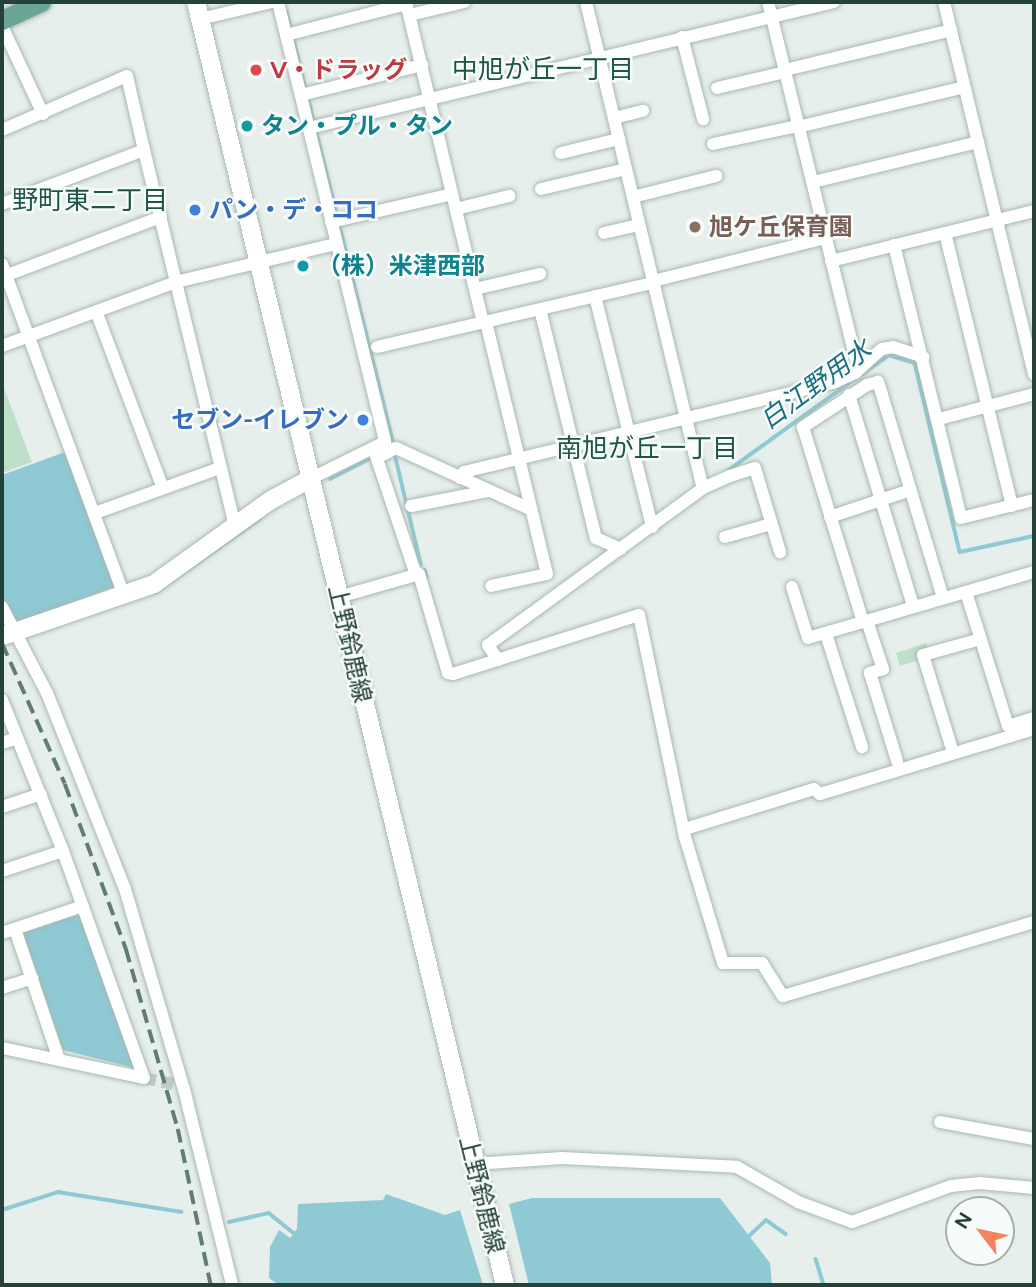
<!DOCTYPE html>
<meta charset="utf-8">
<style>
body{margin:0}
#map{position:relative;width:1036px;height:1287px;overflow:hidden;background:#e6efeb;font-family:Figtree,"Noto Sans JP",sans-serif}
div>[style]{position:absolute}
.green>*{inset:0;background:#bfe0c8}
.water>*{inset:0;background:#8ec9d4}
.stream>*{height:3.5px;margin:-1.75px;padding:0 1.75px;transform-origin:1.75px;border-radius:1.75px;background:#8ec9d4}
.street-tunnel>*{height:12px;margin-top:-6px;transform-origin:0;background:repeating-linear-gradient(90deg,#bfccc8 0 12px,transparent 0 18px)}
.roads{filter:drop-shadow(0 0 2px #a8b8b2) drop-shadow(0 0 2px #a8b8b2)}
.street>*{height:12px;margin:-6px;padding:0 6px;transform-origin:6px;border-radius:6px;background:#fff}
.secondary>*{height:18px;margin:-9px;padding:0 9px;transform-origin:9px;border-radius:9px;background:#fff}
.primary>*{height:19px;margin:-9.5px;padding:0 9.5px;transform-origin:9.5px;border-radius:9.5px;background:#6aa596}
.rail>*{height:3.5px;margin-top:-1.75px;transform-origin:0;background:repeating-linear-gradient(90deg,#5f7d75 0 14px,transparent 0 21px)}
.dots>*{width:19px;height:19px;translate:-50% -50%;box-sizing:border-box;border:4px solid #f7fbf9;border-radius:50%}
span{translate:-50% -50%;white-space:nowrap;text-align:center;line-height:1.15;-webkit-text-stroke:5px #f7fbf9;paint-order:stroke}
.health-label{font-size:24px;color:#be3a42;font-weight:700}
.left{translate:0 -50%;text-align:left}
.culture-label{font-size:24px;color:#0d838f;font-weight:700}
.shop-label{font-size:24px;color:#366cbe;font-weight:700}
.right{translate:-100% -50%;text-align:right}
.education-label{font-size:24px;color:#785e54;font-weight:700}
.street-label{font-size:24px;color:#24423a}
.neighbourhood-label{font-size:26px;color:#1f5548}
.water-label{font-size:26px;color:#1c6f80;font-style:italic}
.frame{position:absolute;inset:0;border:4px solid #24423a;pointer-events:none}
.north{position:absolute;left:945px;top:1196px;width:70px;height:70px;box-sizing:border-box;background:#f7fbf9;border:2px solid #a3b1ad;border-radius:50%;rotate:302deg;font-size:19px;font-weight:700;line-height:28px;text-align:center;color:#24423a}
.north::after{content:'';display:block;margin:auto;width:24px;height:32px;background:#f4845f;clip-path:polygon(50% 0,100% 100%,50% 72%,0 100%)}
</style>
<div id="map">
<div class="green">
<i style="clip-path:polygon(2px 383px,32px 462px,2px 473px)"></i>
<i style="clip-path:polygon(926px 643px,928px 647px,917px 651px,919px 660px,900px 666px,896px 653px)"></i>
</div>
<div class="water">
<i style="clip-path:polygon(65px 452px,116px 586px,16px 624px,2px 596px,2px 475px)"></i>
<i style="clip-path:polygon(79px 914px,135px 1068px,63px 1050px,23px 933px)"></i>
<i style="clip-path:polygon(386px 1194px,445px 1215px,460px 1210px,483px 1285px,279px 1285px,269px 1278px,270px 1247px,279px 1230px,290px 1238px,297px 1229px,298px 1204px,383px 1200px)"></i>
<i style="clip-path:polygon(532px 1198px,720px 1198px,770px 1263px,772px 1285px,529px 1285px,509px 1204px)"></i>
</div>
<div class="stream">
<i style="left:287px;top:12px;width:80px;rotate:76.3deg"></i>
<i style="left:308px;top:97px;width:358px;rotate:76.1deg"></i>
<i style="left:863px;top:374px;width:32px;rotate:-36deg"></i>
<i style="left:889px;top:355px;width:27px;rotate:17deg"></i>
<i style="left:915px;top:363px;width:194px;rotate:76.6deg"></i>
<i style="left:960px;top:552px;width:76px;rotate:-12.2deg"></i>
<i style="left:395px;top:454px;width:113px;rotate:76.7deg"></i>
<i style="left:729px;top:470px;width:157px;rotate:-35.9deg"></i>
<i style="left:330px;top:479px;width:44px;rotate:-27.1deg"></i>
<i style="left:425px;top:570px;width:8px;rotate:76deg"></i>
<i style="left:155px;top:593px;width:128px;rotate:-35.2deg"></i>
<i style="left:2px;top:1210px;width:59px;rotate:-17.8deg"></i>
<i style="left:58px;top:1192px;width:125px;rotate:9.2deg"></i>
<i style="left:229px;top:1222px;width:41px;rotate:-12.7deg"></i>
<i style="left:269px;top:1213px;width:36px;rotate:39deg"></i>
<i style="left:749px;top:1236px;width:23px;rotate:-43deg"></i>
<i style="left:766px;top:1220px;width:24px;rotate:35deg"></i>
<i style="left:816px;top:1259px;width:27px;rotate:73deg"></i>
</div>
<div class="street-tunnel">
<i style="left:144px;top:1078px;width:30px;rotate:12deg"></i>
</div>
<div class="roads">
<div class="street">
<i style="left:278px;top:2px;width:453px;rotate:76.3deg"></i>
<i style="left:385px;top:442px;width:84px;rotate:153.7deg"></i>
<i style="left:406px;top:2px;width:330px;rotate:76.5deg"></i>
<i style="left:586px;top:2px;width:500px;rotate:76.5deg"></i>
<i style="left:768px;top:2px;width:377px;rotate:76.2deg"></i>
<i style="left:944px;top:2px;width:383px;rotate:76.4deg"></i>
<i style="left:410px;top:15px;width:56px;rotate:-13.5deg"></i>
<i style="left:200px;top:19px;width:74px;rotate:-13.3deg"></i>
<i style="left:2px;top:26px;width:97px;rotate:65deg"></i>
<i style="left:286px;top:35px;width:125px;rotate:-14.4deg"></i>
<i style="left:682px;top:37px;width:85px;rotate:75.6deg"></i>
<i style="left:785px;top:70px;width:171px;rotate:-13.5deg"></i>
<i style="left:717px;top:88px;width:70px;rotate:-13.2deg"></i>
<i style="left:301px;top:95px;width:125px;rotate:-13.9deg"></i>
<i style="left:614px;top:118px;width:30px;rotate:-14deg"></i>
<i style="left:798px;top:127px;width:171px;rotate:-13.5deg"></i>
<i style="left:309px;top:128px;width:540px;rotate:-13.5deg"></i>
<i style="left:2px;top:130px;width:136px;rotate:-23.4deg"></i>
<i style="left:127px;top:76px;width:76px;rotate:77.1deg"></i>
<i style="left:144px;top:150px;width:152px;rotate:159.2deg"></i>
<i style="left:713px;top:144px;width:87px;rotate:-12deg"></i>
<i style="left:144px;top:150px;width:388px;rotate:76.4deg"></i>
<i style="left:561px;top:153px;width:60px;rotate:-13.6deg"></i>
<i style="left:813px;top:182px;width:170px;rotate:-13.6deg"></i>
<i style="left:541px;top:189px;width:87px;rotate:-13.2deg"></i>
<i style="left:633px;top:197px;width:86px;rotate:-14.2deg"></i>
<i style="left:456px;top:209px;width:55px;rotate:-13.8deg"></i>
<i style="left:331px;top:222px;width:124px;rotate:-13deg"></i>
<i style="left:604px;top:233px;width:36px;rotate:-13deg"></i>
<i style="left:945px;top:233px;width:281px;rotate:76.2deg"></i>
<i style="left:894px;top:245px;width:281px;rotate:76.2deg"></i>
<i style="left:961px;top:518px;width:75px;rotate:-13.9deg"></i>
<i style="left:831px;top:261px;width:209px;rotate:-13.8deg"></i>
<i style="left:2px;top:264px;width:353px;rotate:69.8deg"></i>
<i style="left:2px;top:277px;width:170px;rotate:-20.7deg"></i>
<i style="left:653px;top:281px;width:177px;rotate:-14deg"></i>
<i style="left:475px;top:289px;width:67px;rotate:-13deg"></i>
<i style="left:595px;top:296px;width:238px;rotate:76.1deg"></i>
<i style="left:540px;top:309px;width:236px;rotate:76.3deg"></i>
<i style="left:596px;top:538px;width:27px;rotate:24deg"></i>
<i style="left:96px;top:311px;width:189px;rotate:69.3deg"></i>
<i style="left:486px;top:322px;width:259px;rotate:76.4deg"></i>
<i style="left:547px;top:574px;width:57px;rotate:167.9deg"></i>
<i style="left:2px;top:346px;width:185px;rotate:-20.2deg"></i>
<i style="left:176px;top:282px;width:164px;rotate:-13.4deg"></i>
<i style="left:377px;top:347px;width:283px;rotate:-13.1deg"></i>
<i style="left:849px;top:395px;width:220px;rotate:73.1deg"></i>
<i style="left:939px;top:419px;width:98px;rotate:-14.7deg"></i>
<i style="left:375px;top:453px;width:129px;rotate:71.4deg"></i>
<i style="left:377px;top:458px;width:21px;rotate:-28deg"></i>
<i style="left:396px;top:448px;width:149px;rotate:24.5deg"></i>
<i style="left:460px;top:478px;width:7px;rotate:-56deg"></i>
<i style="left:464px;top:472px;width:382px;rotate:-13.6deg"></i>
<i style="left:835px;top:382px;width:22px;rotate:-24deg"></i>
<i style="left:855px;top:373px;width:36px;rotate:-42deg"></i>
<i style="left:882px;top:349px;width:11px;rotate:-10deg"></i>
<i style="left:893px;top:347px;width:32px;rotate:18deg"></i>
<i style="left:411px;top:506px;width:78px;rotate:-11deg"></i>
<i style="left:95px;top:513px;width:133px;rotate:-19.8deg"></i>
<i style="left:830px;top:517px;width:84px;rotate:-18.6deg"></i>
<i style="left:725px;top:537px;width:48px;rotate:-15.8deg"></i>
<i style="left:792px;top:587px;width:53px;rotate:72.6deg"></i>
<i style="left:808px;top:638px;width:57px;rotate:-16.2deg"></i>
<i style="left:966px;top:592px;width:140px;rotate:72.6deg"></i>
<i style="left:1008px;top:726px;width:27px;rotate:-17deg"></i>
<i style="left:339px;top:597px;width:83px;rotate:-16deg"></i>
<i style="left:419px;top:574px;width:103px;rotate:73.7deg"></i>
<i style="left:448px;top:673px;width:5px;rotate:11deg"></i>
<i style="left:453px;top:674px;width:195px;rotate:-17.6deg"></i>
<i style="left:639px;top:615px;width:227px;rotate:78.3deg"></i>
<i style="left:685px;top:837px;width:132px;rotate:73.2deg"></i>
<i style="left:723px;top:963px;width:39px"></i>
<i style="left:762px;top:963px;width:39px;rotate:58deg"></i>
<i style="left:783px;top:996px;width:262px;rotate:-16.4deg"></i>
<i style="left:943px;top:598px;width:226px;rotate:-106.7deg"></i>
<i style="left:878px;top:382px;width:11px;rotate:165deg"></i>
<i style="left:867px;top:385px;width:77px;rotate:146.7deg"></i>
<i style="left:803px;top:427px;width:204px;rotate:72.9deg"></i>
<i style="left:863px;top:622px;width:178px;rotate:-16.3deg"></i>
<i style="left:2px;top:607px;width:97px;rotate:62.4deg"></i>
<i style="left:47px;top:693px;width:211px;rotate:68.3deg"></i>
<i style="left:125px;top:889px;width:209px;rotate:73.6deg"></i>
<i style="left:184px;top:1089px;width:202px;rotate:76.2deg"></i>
<i style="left:867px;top:621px;width:51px;rotate:71.6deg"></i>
<i style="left:883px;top:669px;width:14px;rotate:163deg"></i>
<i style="left:870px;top:673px;width:92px;rotate:72.9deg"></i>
<i style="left:826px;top:634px;width:119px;rotate:72.3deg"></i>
<i style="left:498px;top:660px;width:18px;rotate:-124deg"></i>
<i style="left:488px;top:645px;width:266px;rotate:-36.1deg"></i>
<i style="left:703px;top:488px;width:30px;rotate:-24deg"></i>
<i style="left:730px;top:476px;width:26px;rotate:-18deg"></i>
<i style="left:755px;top:468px;width:88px;rotate:73.4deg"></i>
<i style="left:2px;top:700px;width:163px;rotate:68deg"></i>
<i style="left:63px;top:851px;width:241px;rotate:70.4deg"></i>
<i style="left:2px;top:743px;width:16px;rotate:-18deg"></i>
<i style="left:951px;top:746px;width:95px;rotate:-107.1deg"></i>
<i style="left:923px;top:655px;width:60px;rotate:-15.4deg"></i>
<i style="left:2px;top:807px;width:41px;rotate:-18.4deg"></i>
<i style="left:685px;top:829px;width:135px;rotate:-17.2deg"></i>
<i style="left:814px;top:789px;width:8px;rotate:40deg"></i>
<i style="left:820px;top:794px;width:224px;rotate:-16.9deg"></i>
<i style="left:2px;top:871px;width:64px;rotate:-18.2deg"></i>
<i style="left:15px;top:929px;width:135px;rotate:71.4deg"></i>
<i style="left:2px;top:933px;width:85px;rotate:-18.4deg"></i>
<i style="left:2px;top:988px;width:32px;rotate:-18deg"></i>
<i style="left:2px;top:1048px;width:145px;rotate:11.9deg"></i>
<i style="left:940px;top:1122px;width:96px;rotate:10.3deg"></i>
<i style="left:474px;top:1164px;width:88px;rotate:-3.9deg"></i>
<i style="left:562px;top:1158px;width:175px;rotate:2.9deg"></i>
<i style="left:737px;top:1167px;width:70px;rotate:29.8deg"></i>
<i style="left:798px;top:1202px;width:58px;rotate:20.3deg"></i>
<i style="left:852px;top:1222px;width:105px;rotate:-20deg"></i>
<i style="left:951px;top:1186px;width:29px;rotate:-6deg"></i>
<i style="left:980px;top:1183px;width:54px;rotate:5.3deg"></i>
</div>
<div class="secondary">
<i style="left:196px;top:2px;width:1320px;rotate:76.46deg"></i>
<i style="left:3px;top:636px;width:160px;rotate:-19deg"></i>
<i style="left:154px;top:584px;width:144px;rotate:-35.7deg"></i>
<i style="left:271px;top:500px;width:44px;rotate:-28.3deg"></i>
</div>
<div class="primary">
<i style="left:2px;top:20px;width:43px;rotate:-24.8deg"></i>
</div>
</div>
<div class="rail">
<i style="left:2px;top:643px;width:154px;rotate:65.9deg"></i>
<i style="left:65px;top:784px;width:176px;rotate:69.7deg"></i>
<i style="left:126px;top:949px;width:187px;rotate:73.9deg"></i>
<i style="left:178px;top:1129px;width:159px;rotate:78.1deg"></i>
</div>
<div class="dots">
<i style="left:256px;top:70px;background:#e0444e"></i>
<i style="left:247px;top:126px;background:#0f9aa8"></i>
<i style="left:195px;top:210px;background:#3f7fe0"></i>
<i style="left:695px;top:227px;background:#8d6e63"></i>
<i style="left:303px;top:266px;background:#0f9aa8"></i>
<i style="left:363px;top:420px;background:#3f7fe0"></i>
</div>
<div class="health-label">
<span class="left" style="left:270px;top:70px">V・ドラッグ</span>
</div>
<div class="culture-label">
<span class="left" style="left:261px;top:126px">タン・プル・タン</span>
<span class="left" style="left:317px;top:266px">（株）米津西部</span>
</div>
<div class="shop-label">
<span class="left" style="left:209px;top:210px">パン・デ・ココ</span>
<span class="right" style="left:349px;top:420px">セブン-イレブン</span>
</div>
<div class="education-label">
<span class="left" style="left:709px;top:227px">旭ケ丘保育園</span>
</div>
<div class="street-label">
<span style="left:350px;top:644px;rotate:77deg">上野鈴鹿線</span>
<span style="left:482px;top:1195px;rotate:76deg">上野鈴鹿線</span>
</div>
<div class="neighbourhood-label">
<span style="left:543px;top:70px">中旭が丘一丁目</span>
<span style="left:90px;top:201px">野町東二丁目</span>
<span style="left:647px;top:449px">南旭が丘一丁目</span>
</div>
<div class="water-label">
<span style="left:816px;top:385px;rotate:-36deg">白江野用水</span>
</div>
<div class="frame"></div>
<div class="north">N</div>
</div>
